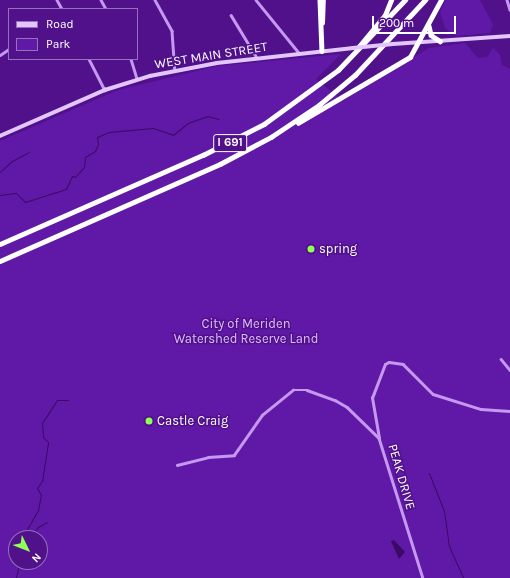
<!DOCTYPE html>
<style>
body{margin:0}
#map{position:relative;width:510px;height:578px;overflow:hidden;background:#50118b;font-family:Karla,sans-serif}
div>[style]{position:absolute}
.green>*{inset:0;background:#6019a6}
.water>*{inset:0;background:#3b0a67}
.stream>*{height:1px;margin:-0.5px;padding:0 0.5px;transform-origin:0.5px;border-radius:0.5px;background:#3b0a67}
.street>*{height:2.5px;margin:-1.25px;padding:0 1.25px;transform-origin:1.25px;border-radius:1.25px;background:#c598f1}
.secondary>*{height:3.5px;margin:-1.75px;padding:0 1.75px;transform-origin:1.75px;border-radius:1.75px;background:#e2c6fc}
.highway>*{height:4.5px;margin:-2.25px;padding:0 2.25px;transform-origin:2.25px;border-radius:2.25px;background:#fff}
.secondary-bridge>*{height:3.5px;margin:-1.75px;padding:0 1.75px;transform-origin:1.75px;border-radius:1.75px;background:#e2c6fc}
.dots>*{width:11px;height:11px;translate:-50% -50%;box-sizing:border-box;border:2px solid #50118b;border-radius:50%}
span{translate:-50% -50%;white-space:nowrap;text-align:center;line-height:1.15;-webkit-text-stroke:3px #50118b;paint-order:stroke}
.shield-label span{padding:1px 3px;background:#50118b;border:1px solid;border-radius:3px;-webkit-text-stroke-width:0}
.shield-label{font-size:12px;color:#fff;font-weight:700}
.street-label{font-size:13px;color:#fff}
.poi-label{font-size:13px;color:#fff}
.left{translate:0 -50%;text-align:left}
.park-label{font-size:13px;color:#debefd}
.legend{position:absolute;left:8px;top:8px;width:130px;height:52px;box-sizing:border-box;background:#50118b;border:1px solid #9670b9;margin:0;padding:5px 7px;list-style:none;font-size:12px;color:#fff}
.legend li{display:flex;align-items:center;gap:8px;height:20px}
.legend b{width:20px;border:1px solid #9670b9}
.north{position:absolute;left:8px;top:530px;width:40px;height:40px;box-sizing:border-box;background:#50118b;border:1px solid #9670b9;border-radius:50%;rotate:133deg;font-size:11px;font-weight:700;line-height:16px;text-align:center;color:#fff}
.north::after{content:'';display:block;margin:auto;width:14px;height:18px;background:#90ff58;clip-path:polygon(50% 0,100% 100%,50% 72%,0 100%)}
.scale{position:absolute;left:372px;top:16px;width:84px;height:18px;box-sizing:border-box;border:2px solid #fff;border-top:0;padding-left:5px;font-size:12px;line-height:14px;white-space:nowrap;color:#fff;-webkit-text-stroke:3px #50118b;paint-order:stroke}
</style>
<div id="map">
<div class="green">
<i style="clip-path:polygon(446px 0,480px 0,493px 25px,490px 33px,457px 36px,450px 32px,445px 28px,440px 12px)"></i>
<i style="clip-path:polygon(evenodd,465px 43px,478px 58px,487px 57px,493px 48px,500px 55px,502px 65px,510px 69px,510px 578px,0 578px,0 141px,118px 90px,217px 66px,341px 54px,316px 79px,343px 101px,429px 48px,465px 43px,16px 538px,40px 538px,40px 562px,16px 562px,16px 538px)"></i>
</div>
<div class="water">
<i style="clip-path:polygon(394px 540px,405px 552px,399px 559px,391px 541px)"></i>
</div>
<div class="stream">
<i style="left:0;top:172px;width:16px;rotate:-43deg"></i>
<i style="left:12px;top:161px;width:19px;rotate:-28deg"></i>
<i style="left:0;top:195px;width:16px;rotate:-7deg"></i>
<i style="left:16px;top:193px;width:13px;rotate:45deg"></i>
<i style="left:25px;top:202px;width:43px;rotate:-17.6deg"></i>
<i style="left:66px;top:189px;width:14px;rotate:-65deg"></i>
<i style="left:72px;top:176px;width:3px;rotate:18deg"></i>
<i style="left:75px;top:177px;width:13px;rotate:-48deg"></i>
<i style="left:84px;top:167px;width:10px;rotate:-84deg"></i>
<i style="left:85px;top:157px;width:12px;rotate:-31deg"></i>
<i style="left:95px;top:151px;width:8px;rotate:-67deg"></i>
<i style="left:98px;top:144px;width:7px;rotate:-98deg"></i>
<i style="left:97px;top:137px;width:13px;rotate:-23deg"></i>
<i style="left:109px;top:132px;width:44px;rotate:-5.2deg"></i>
<i style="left:153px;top:128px;width:21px;rotate:19deg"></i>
<i style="left:173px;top:135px;width:19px;rotate:-39deg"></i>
<i style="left:188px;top:123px;width:20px;rotate:-20deg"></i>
<i style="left:207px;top:116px;width:12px;rotate:14deg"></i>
<i style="left:429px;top:473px;width:41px;rotate:68.5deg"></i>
<i style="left:444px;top:511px;width:35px;rotate:82deg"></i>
<i style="left:449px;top:546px;width:35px;rotate:66deg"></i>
<i style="left:22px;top:538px;width:32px;rotate:-60deg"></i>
<i style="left:38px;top:510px;width:15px;rotate:-79deg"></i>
<i style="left:41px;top:495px;width:8px;rotate:-120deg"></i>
<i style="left:37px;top:488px;width:9px;rotate:-54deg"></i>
<i style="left:42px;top:481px;width:39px;rotate:-81deg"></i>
<i style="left:48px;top:442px;width:7px;rotate:-135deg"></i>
<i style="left:43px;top:437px;width:14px;rotate:-94deg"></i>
<i style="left:42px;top:423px;width:27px;rotate:-57deg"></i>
<i style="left:57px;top:400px;width:11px"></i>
<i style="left:31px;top:538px;width:13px;rotate:-58deg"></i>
<i style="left:38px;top:527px;width:10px;rotate:-29deg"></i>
<i style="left:16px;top:578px;width:16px;rotate:-79deg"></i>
</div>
<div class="street">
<i style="left:57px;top:0;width:10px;rotate:61deg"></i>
<i style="left:101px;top:0;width:10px;rotate:61deg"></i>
<i style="left:155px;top:0;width:35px;rotate:61deg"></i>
<i style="left:172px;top:31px;width:39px;rotate:86deg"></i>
<i style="left:256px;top:0;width:68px;rotate:50.9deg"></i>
<i style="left:507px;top:0;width:10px;rotate:73deg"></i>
<i style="left:231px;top:15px;width:50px;rotate:58.8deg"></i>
<i style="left:0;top:55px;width:11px;rotate:-34deg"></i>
<i style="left:89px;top:59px;width:35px;rotate:63deg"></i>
<i style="left:131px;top:59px;width:21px;rotate:73deg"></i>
<i style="left:501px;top:359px;width:14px;rotate:51deg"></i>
<i style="left:379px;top:438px;width:41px;rotate:-99.9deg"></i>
<i style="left:372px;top:398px;width:36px;rotate:-69deg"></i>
<i style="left:385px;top:364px;width:4px;rotate:-27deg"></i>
<i style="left:389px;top:362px;width:14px;rotate:8deg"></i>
<i style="left:403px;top:364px;width:42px;rotate:45deg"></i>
<i style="left:433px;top:394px;width:50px;rotate:17.4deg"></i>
<i style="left:481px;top:409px;width:29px;rotate:4deg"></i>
<i style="left:177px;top:465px;width:32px;rotate:-14deg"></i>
<i style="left:208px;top:457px;width:26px;rotate:-4deg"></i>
<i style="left:234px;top:455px;width:49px;rotate:-55deg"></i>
<i style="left:262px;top:415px;width:40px;rotate:-39deg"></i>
<i style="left:293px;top:390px;width:14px"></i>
<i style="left:307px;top:390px;width:30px;rotate:20deg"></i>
<i style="left:335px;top:400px;width:14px;rotate:30deg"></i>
<i style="left:347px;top:407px;width:45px;rotate:44.1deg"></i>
<i style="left:379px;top:438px;width:147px;rotate:72.6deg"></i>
</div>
<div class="secondary">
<i style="left:393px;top:44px;width:117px;rotate:-3.9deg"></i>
<i style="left:0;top:136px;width:115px;rotate:-23.7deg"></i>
<i style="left:105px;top:90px;width:47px;rotate:-17.3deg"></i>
<i style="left:150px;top:76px;width:68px;rotate:-11deg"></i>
<i style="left:217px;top:63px;width:137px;rotate:-6.3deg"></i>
</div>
<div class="highway">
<i style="left:320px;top:0;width:51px;rotate:87.8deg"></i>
<i style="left:322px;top:23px;width:23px;rotate:-88deg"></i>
<i style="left:429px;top:26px;width:9px;rotate:77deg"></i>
<i style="left:431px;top:35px;width:11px;rotate:34deg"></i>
<i style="left:357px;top:49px;width:44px;rotate:-50.5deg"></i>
<i style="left:385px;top:15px;width:16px;rotate:-68deg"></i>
<i style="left:298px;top:123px;width:130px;rotate:-30.5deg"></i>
<i style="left:410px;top:57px;width:65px;rotate:-61.5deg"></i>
<i style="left:0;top:244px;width:222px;rotate:-23.7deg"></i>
<i style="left:203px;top:155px;width:68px;rotate:-26.9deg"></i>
<i style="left:264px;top:124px;width:92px;rotate:-36.1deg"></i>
<i style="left:338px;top:70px;width:97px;rotate:-46.3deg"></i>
<i style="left:0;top:261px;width:240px;rotate:-23.8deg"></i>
<i style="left:220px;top:164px;width:58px;rotate:-27.9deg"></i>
<i style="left:271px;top:137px;width:58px;rotate:-33.7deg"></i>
<i style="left:319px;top:105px;width:47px;rotate:-39.8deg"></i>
<i style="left:355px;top:75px;width:103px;rotate:-47deg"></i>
</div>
<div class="secondary-bridge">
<i style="left:353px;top:48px;width:40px;rotate:-5.7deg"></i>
</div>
<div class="dots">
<i style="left:311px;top:249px;background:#90ff58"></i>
<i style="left:149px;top:421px;background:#90ff58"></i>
</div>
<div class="shield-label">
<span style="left:230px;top:143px">I 691</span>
</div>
<div class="street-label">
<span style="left:211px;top:56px;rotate:-9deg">WEST MAIN STREET</span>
<span style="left:401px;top:477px;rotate:74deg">PEAK DRIVE</span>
</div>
<div class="poi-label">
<span class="left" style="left:319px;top:249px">spring</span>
<span class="left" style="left:157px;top:421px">Castle Craig</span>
</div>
<div class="park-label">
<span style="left:246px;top:332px">City of Meriden<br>Watershed Reserve Land</span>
</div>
<ul class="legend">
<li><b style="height:5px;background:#e2c6fc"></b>Road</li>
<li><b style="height:11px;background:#6019a6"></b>Park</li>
</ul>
<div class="north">N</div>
<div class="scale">200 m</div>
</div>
